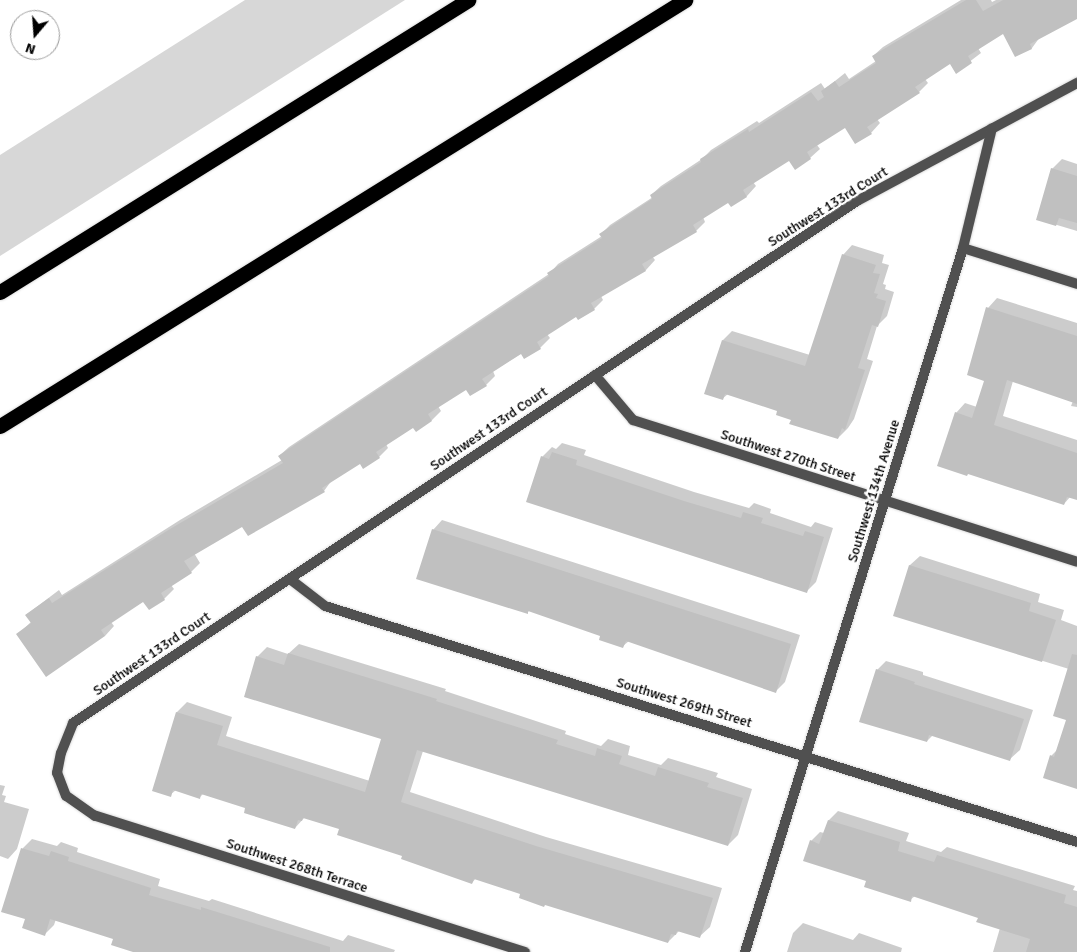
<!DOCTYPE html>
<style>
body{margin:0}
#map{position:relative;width:1077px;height:952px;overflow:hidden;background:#fff;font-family:Signika,sans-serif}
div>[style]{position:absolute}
.green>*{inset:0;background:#d7d7d7}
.shadow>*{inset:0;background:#0003}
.building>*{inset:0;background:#c0c0c0}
.roads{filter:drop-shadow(0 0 1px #dbdbdb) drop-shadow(0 0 1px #dbdbdb)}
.street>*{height:10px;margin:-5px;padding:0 5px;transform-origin:5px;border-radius:5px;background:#505050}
.highway>*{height:15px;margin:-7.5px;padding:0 7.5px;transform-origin:7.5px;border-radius:7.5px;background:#000}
span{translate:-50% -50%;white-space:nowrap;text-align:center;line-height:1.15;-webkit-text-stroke:4.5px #fff;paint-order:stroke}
.street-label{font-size:14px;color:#000}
.north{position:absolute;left:10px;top:10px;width:50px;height:50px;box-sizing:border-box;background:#fff;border:1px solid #999;border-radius:50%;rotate:198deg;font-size:14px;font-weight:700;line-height:20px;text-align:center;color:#000}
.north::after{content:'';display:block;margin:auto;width:18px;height:22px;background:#000;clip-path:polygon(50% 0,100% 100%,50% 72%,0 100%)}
</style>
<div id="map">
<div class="green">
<i style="clip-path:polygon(245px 0,405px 0,0 256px,0 155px)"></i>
</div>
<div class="shadow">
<i style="clip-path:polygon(961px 0,991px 0,992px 2px,996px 0,1077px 0,1077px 17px,1040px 37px,1032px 48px,1016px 56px,1004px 32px,978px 48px,981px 53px,956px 72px,950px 62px,925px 79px,928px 83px,919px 92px,877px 119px,880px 123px,871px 133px,845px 127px,817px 145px,820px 149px,810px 158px,789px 159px,753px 182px,756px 186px,747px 196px,731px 206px,728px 201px,703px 217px,705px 222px,696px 231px,652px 256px,655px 260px,646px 270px,601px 296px,603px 300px,594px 309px,576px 315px,547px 334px,550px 338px,540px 348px,525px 357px,522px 353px,493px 371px,495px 376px,486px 385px,467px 388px,438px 406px,441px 411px,432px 420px,416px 430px,414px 426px,386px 444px,388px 448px,379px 457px,360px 462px,332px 480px,324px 491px,243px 525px,194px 553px,200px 563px,191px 572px,171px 585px,174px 589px,164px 599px,144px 601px,111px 622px,114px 626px,105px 636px,18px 634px,31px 622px,26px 615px,59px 590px,62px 595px,180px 520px,282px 460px,279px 456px,289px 447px,549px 274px,558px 264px,602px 236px,601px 234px,610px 225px,653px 197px,651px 195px,661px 186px,702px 159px,711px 150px,757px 121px,759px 123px,821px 83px,825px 89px,845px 73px,849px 79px,876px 61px,873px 56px,883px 47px)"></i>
<i style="clip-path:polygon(1062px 159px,1077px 164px,1077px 231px,1037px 219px,1052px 169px)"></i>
<i style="clip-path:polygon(852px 245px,884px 255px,882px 263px,889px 265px,883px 284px,886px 285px,885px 289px,894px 292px,887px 316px,877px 326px,867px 359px,873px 361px,854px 419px,848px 428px,838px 438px,792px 419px,779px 410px,728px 394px,722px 399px,706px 394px,723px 340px,732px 331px,810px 355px,843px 255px)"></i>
<i style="clip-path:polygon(997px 298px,1077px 323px,1077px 407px,1071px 406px,1073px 401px,1013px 381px,1003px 416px,1077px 440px,1077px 499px,1070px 497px,1064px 504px,956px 413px,965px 403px,977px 407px,985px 380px,988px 308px)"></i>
<i style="clip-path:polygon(562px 443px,586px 450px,584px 455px,694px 492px,749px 508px,754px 503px,771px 509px,770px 513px,811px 527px,815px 522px,833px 528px,816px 582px,806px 592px,542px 457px,552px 447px,556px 449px)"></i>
<i style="clip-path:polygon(442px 520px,800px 635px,785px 682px,776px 691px,629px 641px,623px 646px,601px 635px,530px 610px,527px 613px,433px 530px)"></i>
<i style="clip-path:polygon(920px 556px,1040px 594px,1038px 602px,1064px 610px,1061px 620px,1077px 626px,1077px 788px,1051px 756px,1057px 750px,1067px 719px,1069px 669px,894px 615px,910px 565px)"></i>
<i style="clip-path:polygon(299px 644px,446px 689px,445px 691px,566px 731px,565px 734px,601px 746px,608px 739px,630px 746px,628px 755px,661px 765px,668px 758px,718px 773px,716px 777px,752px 789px,738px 835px,728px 845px,423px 751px,410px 792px,546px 837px,722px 888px,710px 927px,700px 936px,680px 930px,668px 942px,476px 878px,472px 883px,341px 828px,305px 817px,295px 828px,247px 807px,203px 794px,200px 797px,176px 790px,170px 795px,153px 790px,177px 712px,187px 702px,232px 717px,226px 736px,370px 781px,383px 739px,257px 657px,267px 647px,288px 654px)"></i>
<i style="clip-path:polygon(886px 661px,923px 672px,923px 675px,1033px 710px,1020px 750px,1010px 759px,933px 735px,927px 741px,877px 670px)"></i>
<i style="clip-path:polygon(0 785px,5px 786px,2px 795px,6px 796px,4px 802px,29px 809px,17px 849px,8px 859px,0 856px)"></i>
<i style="clip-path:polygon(838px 811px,909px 833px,906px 841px,941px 852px,947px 847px,1075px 886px,1073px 890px,1077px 891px,1077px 952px,993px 952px,1000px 928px,979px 917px,915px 896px,910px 900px,867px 880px,811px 841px,820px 832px,824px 833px,829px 820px)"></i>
<i style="clip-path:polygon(32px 839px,57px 846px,61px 842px,78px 848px,77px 852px,160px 879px,158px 886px,209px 901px,212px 899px,343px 941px,348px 935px,395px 950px,394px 952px,137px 952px,114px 938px,56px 919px,54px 925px,45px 934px,26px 918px,3px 911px,23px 848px)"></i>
<i style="clip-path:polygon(803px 923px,853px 940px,859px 933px,902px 948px,901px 952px,787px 952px,793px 933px)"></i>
</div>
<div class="building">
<i style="clip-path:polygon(966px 0,976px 0,983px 11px,1003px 0,1077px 0,1077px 19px,1030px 44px,1032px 49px,1015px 57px,1003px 34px,968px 56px,972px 63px,956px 74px,950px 64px,915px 87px,920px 93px,867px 127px,872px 134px,855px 144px,845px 128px,807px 152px,811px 159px,795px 170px,789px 161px,743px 190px,747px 197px,731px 207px,728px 203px,693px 225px,697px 232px,642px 264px,646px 271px,591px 303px,595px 310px,578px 320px,576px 317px,537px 342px,541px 349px,524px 359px,521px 354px,482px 379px,487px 386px,470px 396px,466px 390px,428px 414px,432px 421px,416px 432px,413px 428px,376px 452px,380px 458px,363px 469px,360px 464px,322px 488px,325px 492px,248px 536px,242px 527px,184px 561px,192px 573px,161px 593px,165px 600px,149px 610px,143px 602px,101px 630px,105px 636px,46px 677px,16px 634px,31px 623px,25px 615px,49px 598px,52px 603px,170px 529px,283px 463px,278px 456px,549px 276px,547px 273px,602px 238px,599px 234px,652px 199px,650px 195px,701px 162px,700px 159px,748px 129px,749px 132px,811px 92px,818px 101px,824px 97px,821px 91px,835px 81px,839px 87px,876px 63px,872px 56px)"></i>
<i style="clip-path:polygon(1051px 168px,1077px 176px,1077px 223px,1059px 218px,1056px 226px,1036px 220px)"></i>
<i style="clip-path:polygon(842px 254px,876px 265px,873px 273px,880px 274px,874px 293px,878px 294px,876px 298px,886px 301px,878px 327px,872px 325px,858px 368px,865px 370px,845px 430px,842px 428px,838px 439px,789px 424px,791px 420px,776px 415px,777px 411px,725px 394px,723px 400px,704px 394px,722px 340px,805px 366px)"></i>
<i style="clip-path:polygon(986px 307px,1077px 336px,1077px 404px,1007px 380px,994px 425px,1077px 453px,1077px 500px,1067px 497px,1064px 505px,968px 474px,967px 476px,937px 466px,955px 412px,972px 418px,984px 381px,967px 375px)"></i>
<i style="clip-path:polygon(552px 452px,577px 460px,576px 465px,684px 501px,741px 518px,743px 512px,763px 518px,761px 523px,803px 536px,805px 531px,824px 537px,807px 593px,526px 502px,541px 456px,549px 459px)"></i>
<i style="clip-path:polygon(432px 529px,791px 644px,776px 693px,626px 641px,623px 648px,599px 640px,600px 636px,528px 611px,528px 614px,416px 579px)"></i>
<i style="clip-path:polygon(909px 565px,1031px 603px,1029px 611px,1056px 620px,1042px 662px,893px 616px)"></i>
<i style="clip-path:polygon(288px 653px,437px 699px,436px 701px,558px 740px,556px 744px,595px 756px,597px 748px,622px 756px,619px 764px,655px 776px,658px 767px,709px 783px,707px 787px,743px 798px,728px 846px,417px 750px,401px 802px,536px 846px,713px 898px,700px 938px,677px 931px,676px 935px,671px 934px,668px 943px,545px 905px,544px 907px,519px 898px,520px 894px,474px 879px,472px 884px,401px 859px,402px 856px,337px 835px,339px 829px,303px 818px,302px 821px,298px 820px,295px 829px,244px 813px,245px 808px,201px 794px,200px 799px,173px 790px,171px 797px,152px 791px,176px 712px,223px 726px,217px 745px,365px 792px,381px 739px,244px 697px,256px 656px,284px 665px)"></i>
<i style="clip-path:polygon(1072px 654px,1077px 655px,1077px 789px,1043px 778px,1050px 755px,1054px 757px,1066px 720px,1053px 716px)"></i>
<i style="clip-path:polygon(876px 669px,915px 682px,914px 684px,1024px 719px,1010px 761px,929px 735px,927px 742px,859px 722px)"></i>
<i style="clip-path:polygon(828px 820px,900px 842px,898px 851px,934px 862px,937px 855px,1066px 895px,1064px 903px,1077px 907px,1077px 952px,1026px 952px,1030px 939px,976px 922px,978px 918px,912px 896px,911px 902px,864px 887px,866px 881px,803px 861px,810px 840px,819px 844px)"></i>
<i style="clip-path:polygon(21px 848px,49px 856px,51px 851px,69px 857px,68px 861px,151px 888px,149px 895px,201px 910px,201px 907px,330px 947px,330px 952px,133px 952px,111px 945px,113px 939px,50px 919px,45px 936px,22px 928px,25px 919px,1px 912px)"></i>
</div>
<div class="roads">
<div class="street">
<i style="left:963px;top:248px;width:120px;rotate:17.5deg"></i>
<i style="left:595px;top:375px;width:59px;rotate:49.8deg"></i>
<i style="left:633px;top:420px;width:466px;rotate:17.7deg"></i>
<i style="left:290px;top:579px;width:44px;rotate:37.6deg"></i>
<i style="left:325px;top:606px;width:788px;rotate:17.42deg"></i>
<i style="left:525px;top:952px;width:451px;rotate:-162.4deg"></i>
<i style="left:95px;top:816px;width:35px;rotate:-145deg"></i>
<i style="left:66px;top:796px;width:25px;rotate:-111deg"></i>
<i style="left:57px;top:773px;width:20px;rotate:-79deg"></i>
<i style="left:61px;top:753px;width:32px;rotate:-68deg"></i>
<i style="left:73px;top:723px;width:942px;rotate:-33.66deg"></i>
<i style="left:857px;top:201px;width:250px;rotate:-28.2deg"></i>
<i style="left:745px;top:952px;width:737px;rotate:-72.79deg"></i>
<i style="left:963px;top:248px;width:123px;rotate:-76.4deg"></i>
</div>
<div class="highway">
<i style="left:0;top:292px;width:552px;rotate:-31.96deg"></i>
<i style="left:0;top:426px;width:807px;rotate:-31.88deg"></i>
</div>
</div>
<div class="street-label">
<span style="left:828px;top:207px;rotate:-32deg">Southwest 133rd Court</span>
<span style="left:489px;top:429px;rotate:-34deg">Southwest 133rd Court</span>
<span style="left:788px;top:456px;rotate:18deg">Southwest 270th Street</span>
<span style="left:874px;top:491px;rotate:-73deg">Southwest 134th Avenue</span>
<span style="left:152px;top:654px;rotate:-34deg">Southwest 133rd Court</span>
<span style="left:684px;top:703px;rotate:17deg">Southwest 269th Street</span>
<span style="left:297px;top:866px;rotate:18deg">Southwest 268th Terrace</span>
</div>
<div class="north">N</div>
</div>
